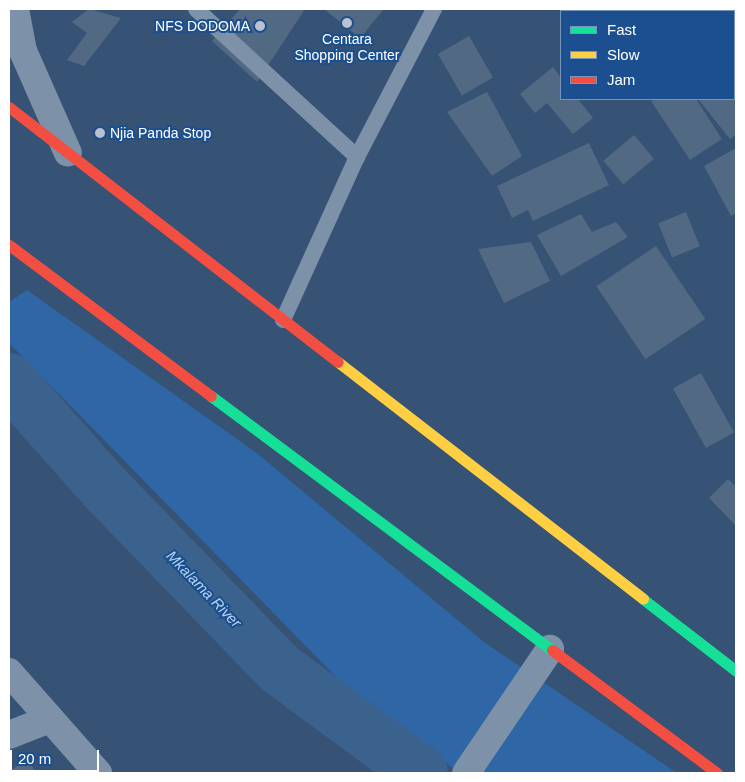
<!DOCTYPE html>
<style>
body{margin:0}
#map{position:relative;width:745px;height:782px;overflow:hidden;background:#365274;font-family:Arial,sans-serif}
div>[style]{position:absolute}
.green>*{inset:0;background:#2f66a5}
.river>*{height:54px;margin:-27px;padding:0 27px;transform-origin:27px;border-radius:27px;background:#3b618d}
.building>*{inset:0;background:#526984;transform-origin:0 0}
.lane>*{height:16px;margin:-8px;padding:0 8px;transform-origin:8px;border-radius:8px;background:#7d92a8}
.street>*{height:28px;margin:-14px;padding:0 14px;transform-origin:14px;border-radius:14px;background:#7d92a8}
.fast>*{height:11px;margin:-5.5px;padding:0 5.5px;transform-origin:5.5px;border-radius:5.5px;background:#16e098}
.slow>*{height:11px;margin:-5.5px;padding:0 5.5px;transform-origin:5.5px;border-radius:5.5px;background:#ffcf43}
.jam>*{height:11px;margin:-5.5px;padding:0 5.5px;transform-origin:5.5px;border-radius:5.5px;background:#f24e42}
.dots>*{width:14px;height:14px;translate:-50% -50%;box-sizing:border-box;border:2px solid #1b4f8f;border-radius:50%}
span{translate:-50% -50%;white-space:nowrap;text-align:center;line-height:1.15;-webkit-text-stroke:4px #1b4f8f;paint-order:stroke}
.poi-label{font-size:14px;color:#fff}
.right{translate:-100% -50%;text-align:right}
.left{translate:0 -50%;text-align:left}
.water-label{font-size:15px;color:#b5d3f5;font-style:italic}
.frame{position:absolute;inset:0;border:10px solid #fff;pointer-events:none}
.legend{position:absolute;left:560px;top:10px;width:175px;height:90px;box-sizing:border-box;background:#1b4f8f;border:1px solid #7695bc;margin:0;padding:6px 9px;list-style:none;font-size:15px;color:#fff}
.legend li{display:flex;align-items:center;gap:10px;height:25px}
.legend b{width:25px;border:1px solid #7695bc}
.scale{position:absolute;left:10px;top:750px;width:89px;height:22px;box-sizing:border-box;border:2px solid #fff;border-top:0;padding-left:6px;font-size:15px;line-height:18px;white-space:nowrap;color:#fff;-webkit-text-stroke:4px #1b4f8f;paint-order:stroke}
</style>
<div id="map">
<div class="green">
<i style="clip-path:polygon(27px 290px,258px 454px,484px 642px,677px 773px,459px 773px,339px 680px,9px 343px,9px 302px)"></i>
</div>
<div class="river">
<i style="left:9px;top:380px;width:143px;rotate:48.4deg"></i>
<i style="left:104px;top:487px;width:253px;rotate:46deg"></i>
<i style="left:280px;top:669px;width:175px;rotate:36.4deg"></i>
</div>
<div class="building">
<i style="clip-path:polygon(89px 9px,121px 18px,84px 66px,67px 60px,87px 33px,72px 22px)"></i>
<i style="clip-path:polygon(240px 9px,305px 9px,257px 82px,212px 41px)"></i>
<i style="clip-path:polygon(324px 9px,384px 9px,360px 38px)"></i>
<i style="clip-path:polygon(604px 9px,632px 9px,634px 11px,600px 11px)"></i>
<i style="clip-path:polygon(660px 9px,688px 9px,684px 11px)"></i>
<i style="left:469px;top:36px;width:48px;height:36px;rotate:60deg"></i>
<i style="clip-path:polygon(736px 46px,736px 135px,730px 139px,698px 99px,734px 99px)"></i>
<i style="clip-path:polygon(553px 67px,561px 78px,561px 99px,578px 99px,593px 118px,573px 134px,547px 103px,535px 113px,520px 94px)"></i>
<i style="clip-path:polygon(487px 92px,522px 156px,492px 176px,447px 112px)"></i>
<i style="clip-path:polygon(658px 99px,696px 99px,722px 139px,690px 160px,651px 101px)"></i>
<i style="left:634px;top:135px;width:31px;height:40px;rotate:50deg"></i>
<i style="clip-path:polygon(589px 143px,609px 185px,533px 221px,528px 210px,512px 218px,497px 186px)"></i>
<i style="clip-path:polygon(736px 148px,736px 213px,731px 216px,704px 166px)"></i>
<i style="left:686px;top:212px;width:37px;height:30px;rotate:68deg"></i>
<i style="clip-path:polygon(581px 214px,592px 232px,616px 222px,628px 237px,561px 276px,537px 235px)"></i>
<i style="clip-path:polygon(531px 242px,550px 281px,504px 303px,478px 249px)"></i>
<i style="left:656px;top:246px;width:88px;height:72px;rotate:56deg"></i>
<i style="left:701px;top:373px;width:68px;height:32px;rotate:61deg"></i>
<i style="clip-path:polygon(728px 479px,736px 487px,736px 526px,709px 498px)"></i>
<i style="clip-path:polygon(26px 759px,37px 773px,9px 773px,9px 772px)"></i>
</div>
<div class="lane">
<i style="left:196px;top:9px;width:219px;rotate:42.6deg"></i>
<i style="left:283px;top:320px;width:179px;rotate:-65.6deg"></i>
<i style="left:357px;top:157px;width:167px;rotate:-62.5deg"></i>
</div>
<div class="street">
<i style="left:15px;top:9px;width:43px;rotate:79.2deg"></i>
<i style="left:23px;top:51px;width:111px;rotate:66.2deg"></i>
<i style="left:9px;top:672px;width:135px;rotate:48.6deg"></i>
<i style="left:9px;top:735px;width:41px;rotate:-21.5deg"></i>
<i style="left:466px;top:773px;width:150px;rotate:-55.9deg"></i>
</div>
<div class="fast">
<i style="left:211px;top:396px;width:425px;rotate:36.7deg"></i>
<i style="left:643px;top:599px;width:118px;rotate:37.7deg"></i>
</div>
<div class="slow">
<i style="left:338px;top:362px;width:386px;rotate:37.8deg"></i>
</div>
<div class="jam">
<i style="left:9px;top:107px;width:416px;rotate:37.8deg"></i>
<i style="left:9px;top:245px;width:252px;rotate:36.8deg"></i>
<i style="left:552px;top:650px;width:206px;rotate:36.7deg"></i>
</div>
<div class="dots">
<i style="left:347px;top:23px;background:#b9c2ce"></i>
<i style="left:260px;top:26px;background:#b9c2ce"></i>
<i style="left:100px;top:133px;background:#b9c2ce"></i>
</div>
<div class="poi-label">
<span class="right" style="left:250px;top:26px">NFS DODOMA</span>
<span style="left:347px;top:47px">Centara<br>Shopping Center</span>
<span class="left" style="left:110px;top:133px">Njia Panda Stop</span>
</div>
<div class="water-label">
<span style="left:204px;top:589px;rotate:46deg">Mkalama River</span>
</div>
<div class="frame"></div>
<ul class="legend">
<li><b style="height:6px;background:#16e098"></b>Fast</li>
<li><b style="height:6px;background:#ffcf43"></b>Slow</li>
<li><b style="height:6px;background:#f24e42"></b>Jam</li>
</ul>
<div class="scale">20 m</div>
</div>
